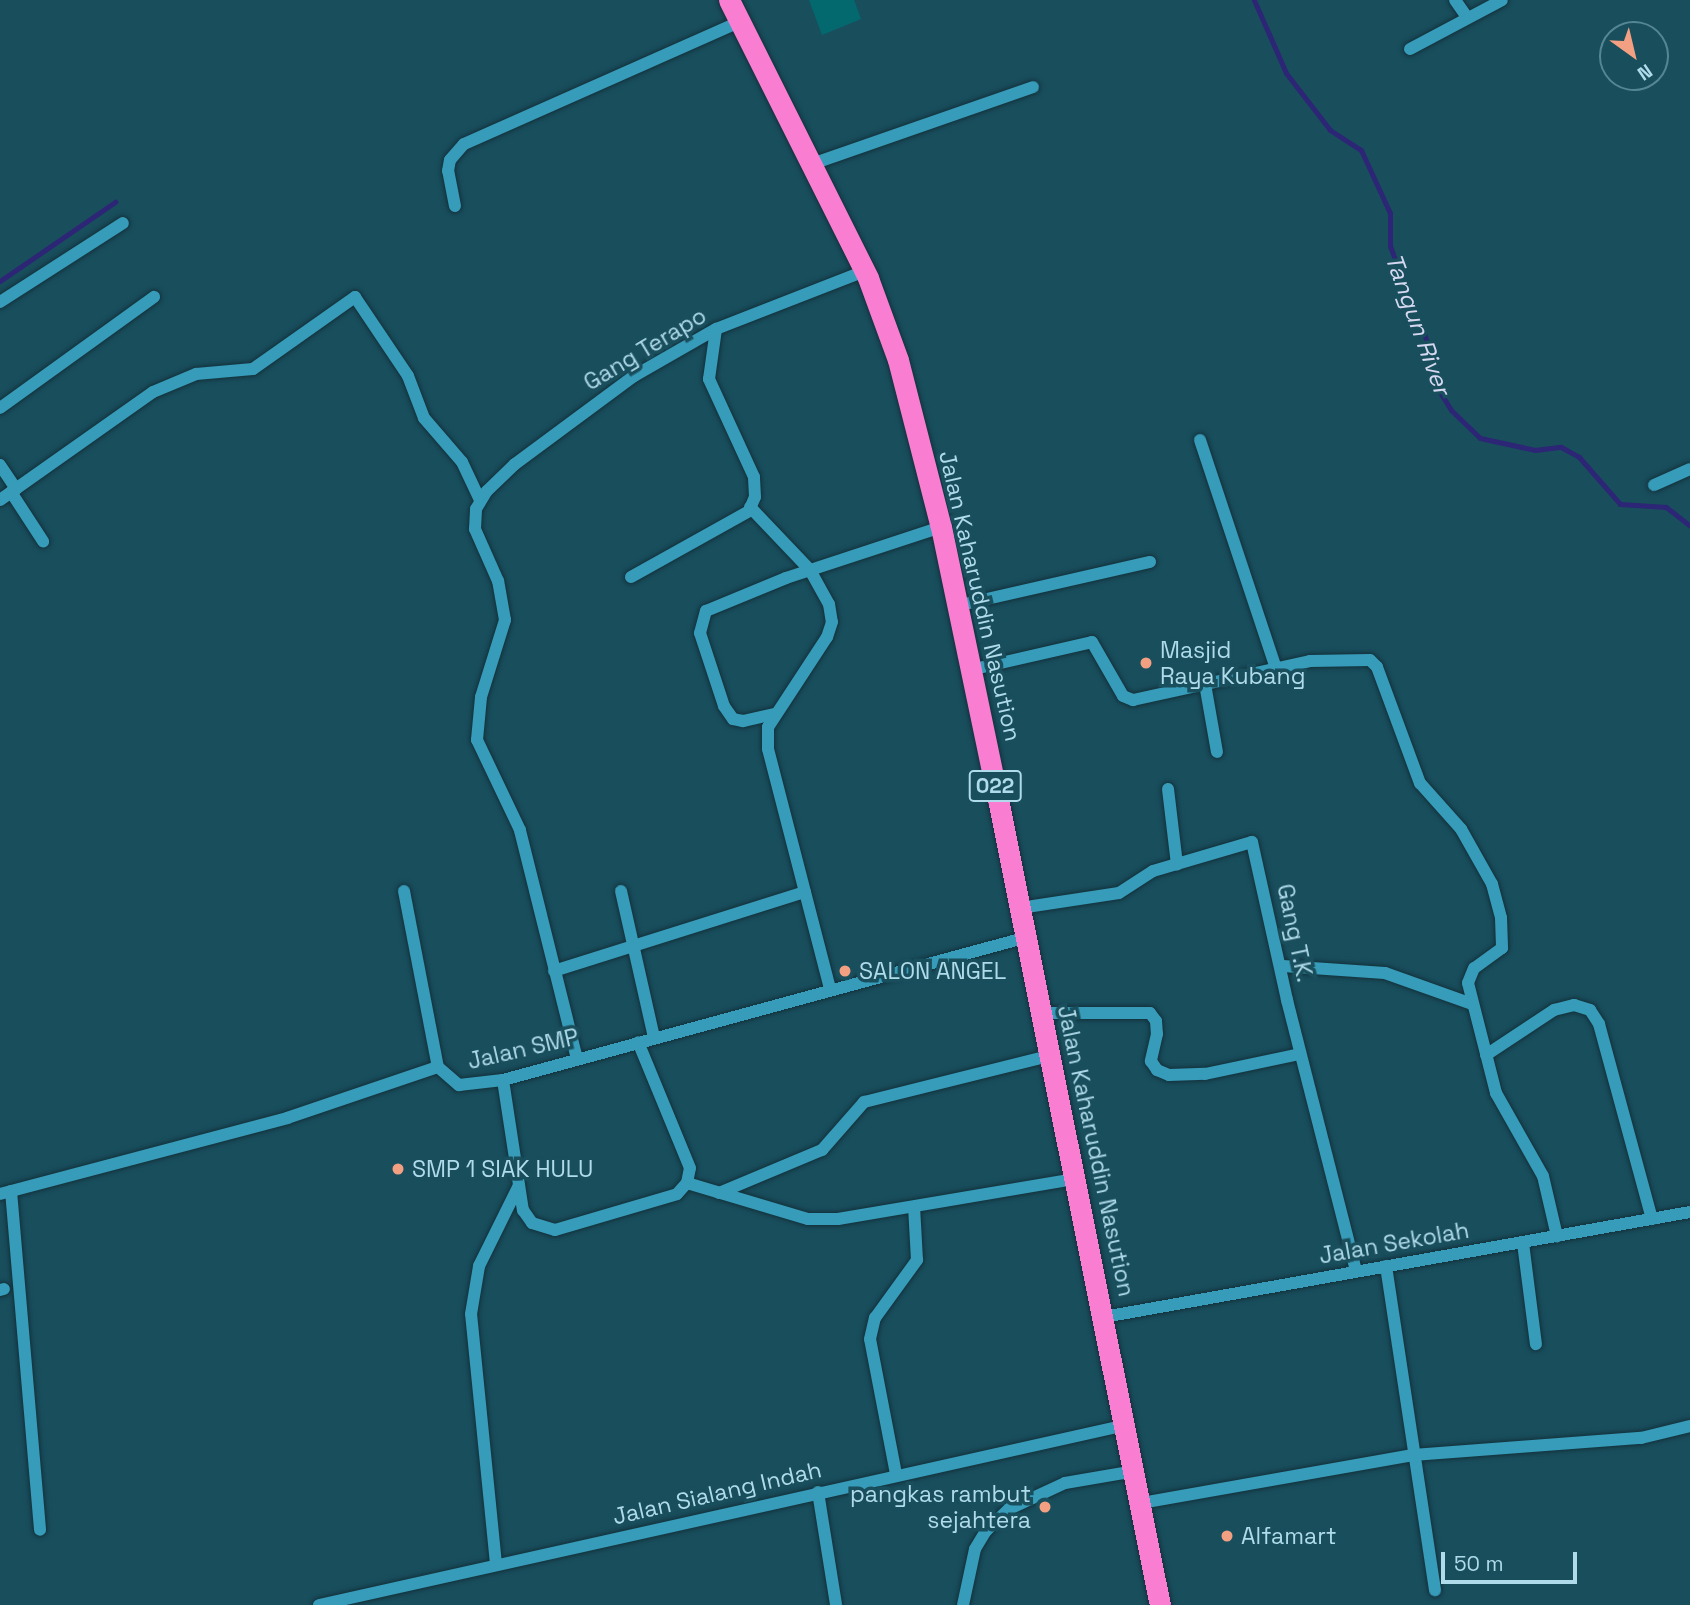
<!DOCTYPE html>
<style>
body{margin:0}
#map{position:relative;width:1690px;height:1605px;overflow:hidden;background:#194e5d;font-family:"Space Grotesk",sans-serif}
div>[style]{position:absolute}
.stream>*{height:5px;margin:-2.5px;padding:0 2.5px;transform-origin:2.5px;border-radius:2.5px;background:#2d2575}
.building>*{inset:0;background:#04696f}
.roads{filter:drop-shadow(0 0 2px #13313b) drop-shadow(0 0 2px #13313b)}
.minor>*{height:12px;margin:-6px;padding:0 6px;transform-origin:6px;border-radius:6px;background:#379cb9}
.highway>*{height:21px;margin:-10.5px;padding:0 10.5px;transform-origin:10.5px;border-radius:10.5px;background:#f97ed2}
.dots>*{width:19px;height:19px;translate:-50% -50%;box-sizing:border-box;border:4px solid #194e5d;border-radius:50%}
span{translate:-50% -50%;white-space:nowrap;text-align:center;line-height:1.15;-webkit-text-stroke:7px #194e5d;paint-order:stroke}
.shield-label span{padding:2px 5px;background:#194e5d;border:2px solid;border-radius:5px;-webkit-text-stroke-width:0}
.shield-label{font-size:21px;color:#afdbea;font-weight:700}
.street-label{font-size:23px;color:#afdbea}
.poi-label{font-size:23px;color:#afdbea}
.left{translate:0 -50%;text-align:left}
.right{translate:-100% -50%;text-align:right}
.water-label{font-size:24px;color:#d5d8ef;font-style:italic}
.north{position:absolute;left:1599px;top:21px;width:70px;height:70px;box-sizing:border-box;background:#194e5d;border:2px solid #558695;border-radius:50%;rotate:146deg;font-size:19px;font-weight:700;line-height:28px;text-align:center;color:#afdbea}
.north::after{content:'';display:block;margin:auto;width:24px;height:32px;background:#f2a081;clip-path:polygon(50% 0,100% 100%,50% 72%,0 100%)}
.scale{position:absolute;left:1441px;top:1552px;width:136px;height:32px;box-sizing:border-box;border:4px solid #afdbea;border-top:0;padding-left:9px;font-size:21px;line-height:24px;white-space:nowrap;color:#afdbea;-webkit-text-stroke:5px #194e5d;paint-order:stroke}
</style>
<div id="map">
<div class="stream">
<i style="left:1254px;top:0;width:80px;rotate:66.3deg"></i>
<i style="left:1286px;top:73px;width:72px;rotate:52.3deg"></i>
<i style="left:1330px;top:130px;width:37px;rotate:33deg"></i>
<i style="left:1361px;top:150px;width:69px;rotate:65.3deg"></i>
<i style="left:1390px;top:213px;width:33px;rotate:90deg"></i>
<i style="left:1390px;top:246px;width:128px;rotate:68.9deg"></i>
<i style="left:1436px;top:365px;width:24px;rotate:85deg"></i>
<i style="left:1438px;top:389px;width:25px;rotate:58deg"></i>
<i style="left:1451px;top:410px;width:40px;rotate:44deg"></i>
<i style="left:1480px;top:438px;width:56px;rotate:12.3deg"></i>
<i style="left:1535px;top:450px;width:26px;rotate:-7deg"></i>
<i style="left:1561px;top:447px;width:21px;rotate:29deg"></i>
<i style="left:1579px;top:457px;width:62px;rotate:48.9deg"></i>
<i style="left:1620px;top:504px;width:46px;rotate:3.7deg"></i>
<i style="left:1666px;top:507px;width:31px;rotate:38deg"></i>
<i style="left:0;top:281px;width:140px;rotate:-34.5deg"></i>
</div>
<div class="building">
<i style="clip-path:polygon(809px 0,854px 0,861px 19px,822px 35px)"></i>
</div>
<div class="roads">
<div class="minor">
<i style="left:1455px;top:0;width:21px;rotate:55deg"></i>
<i style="left:1410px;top:49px;width:104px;rotate:-28deg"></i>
<i style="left:812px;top:164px;width:234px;rotate:-19.2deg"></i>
<i style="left:455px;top:206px;width:36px;rotate:-101deg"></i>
<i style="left:448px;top:171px;width:11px;rotate:-80deg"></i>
<i style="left:450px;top:160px;width:21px;rotate:-49deg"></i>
<i style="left:464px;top:144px;width:303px;rotate:-23.9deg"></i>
<i style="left:0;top:302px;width:146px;rotate:-32.7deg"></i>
<i style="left:0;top:408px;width:190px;rotate:-35.8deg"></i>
<i style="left:1200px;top:440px;width:240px;rotate:71.6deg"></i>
<i style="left:0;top:465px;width:29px;rotate:56deg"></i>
<i style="left:1654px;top:485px;width:39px;rotate:-24deg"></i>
<i style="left:11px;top:492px;width:59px;rotate:56.9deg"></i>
<i style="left:0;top:500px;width:187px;rotate:-35.2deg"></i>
<i style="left:153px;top:392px;width:47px;rotate:-22.7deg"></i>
<i style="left:196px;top:374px;width:57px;rotate:-5deg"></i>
<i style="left:253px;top:369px;width:125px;rotate:-35.2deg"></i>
<i style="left:355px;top:297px;width:95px;rotate:56.1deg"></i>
<i style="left:408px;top:376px;width:45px;rotate:69.1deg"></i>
<i style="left:424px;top:418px;width:58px;rotate:49.2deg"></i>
<i style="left:462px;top:462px;width:42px;rotate:64.7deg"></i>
<i style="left:750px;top:507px;width:87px;rotate:46.4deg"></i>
<i style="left:810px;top:570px;width:39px;rotate:61deg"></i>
<i style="left:829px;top:604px;width:18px;rotate:81deg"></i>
<i style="left:832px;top:622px;width:16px;rotate:108deg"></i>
<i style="left:827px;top:637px;width:108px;rotate:123.2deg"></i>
<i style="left:768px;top:727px;width:22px;rotate:90deg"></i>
<i style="left:768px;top:749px;width:248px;rotate:75.5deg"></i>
<i style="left:631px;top:577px;width:135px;rotate:-29.2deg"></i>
<i style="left:749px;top:511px;width:15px;rotate:-67deg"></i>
<i style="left:755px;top:497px;width:20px;rotate:-93deg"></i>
<i style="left:754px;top:477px;width:108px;rotate:-114.7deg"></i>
<i style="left:709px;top:379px;width:50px;rotate:-82deg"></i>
<i style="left:956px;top:606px;width:199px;rotate:-12.8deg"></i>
<i style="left:970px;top:670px;width:125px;rotate:-12.9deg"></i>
<i style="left:1092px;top:642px;width:62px;rotate:60.1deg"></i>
<i style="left:1123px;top:696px;width:11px;rotate:22deg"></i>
<i style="left:1133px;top:700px;width:181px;rotate:-12.4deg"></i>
<i style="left:1310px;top:661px;width:60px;rotate:-1deg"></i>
<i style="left:1370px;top:660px;width:10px;rotate:45deg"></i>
<i style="left:1377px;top:667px;width:124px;rotate:69.7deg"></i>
<i style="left:1420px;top:783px;width:62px;rotate:48.3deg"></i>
<i style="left:1461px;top:829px;width:63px;rotate:60.6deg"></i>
<i style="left:1492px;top:884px;width:35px;rotate:75deg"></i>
<i style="left:1501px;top:918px;width:30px;rotate:88deg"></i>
<i style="left:1502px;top:948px;width:34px;rotate:144deg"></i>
<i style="left:1474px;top:968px;width:16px;rotate:112deg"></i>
<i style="left:1468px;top:983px;width:114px;rotate:75.7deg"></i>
<i style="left:1496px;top:1093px;width:95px;rotate:60.5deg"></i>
<i style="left:1543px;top:1176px;width:62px;rotate:76.9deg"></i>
<i style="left:1205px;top:684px;width:69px;rotate:80deg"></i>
<i style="left:774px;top:714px;width:32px;rotate:167deg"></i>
<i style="left:743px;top:721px;width:10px;rotate:-169deg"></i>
<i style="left:733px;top:719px;width:16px;rotate:-125deg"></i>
<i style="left:724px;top:706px;width:77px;rotate:-108.2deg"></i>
<i style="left:700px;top:633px;width:23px;rotate:-75deg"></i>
<i style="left:706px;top:611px;width:87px;rotate:-22.4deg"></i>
<i style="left:786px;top:578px;width:163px;rotate:-18.2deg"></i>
<i style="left:1168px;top:789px;width:76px;rotate:83.2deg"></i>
<i style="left:404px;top:891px;width:179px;rotate:79.1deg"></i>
<i style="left:621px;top:891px;width:151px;rotate:77.3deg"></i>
<i style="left:1020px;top:908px;width:100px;rotate:-8.6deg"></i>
<i style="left:1119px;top:893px;width:40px;rotate:-32.9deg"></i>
<i style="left:1153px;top:871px;width:103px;rotate:-16.3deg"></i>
<i style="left:1252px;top:842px;width:162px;rotate:77.5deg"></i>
<i style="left:1287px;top:1000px;width:280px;rotate:75.7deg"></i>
<i style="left:1283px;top:966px;width:102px;rotate:3.9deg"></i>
<i style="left:1385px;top:973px;width:92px;rotate:19.6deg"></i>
<i style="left:554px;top:971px;width:263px;rotate:-17.5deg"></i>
<i style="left:1041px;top:1013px;width:109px"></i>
<i style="left:1150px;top:1013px;width:10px;rotate:53deg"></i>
<i style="left:1156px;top:1021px;width:13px;rotate:86deg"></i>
<i style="left:1157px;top:1034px;width:28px;rotate:103deg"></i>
<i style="left:1151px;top:1061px;width:11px;rotate:56deg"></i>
<i style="left:1157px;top:1070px;width:13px;rotate:23deg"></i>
<i style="left:1169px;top:1075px;width:36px;rotate:-2deg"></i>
<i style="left:1205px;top:1074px;width:97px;rotate:-11.9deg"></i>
<i style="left:1486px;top:1055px;width:82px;rotate:-33.5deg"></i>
<i style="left:1554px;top:1010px;width:21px;rotate:-14deg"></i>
<i style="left:1574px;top:1005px;width:17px;rotate:17deg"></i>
<i style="left:1590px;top:1010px;width:17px;rotate:57deg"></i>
<i style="left:1599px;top:1024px;width:202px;rotate:74.8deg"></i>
<i style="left:577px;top:1059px;width:236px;rotate:-104deg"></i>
<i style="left:520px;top:830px;width:100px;rotate:-115.5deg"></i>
<i style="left:477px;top:740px;width:43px;rotate:-84.7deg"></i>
<i style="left:481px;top:697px;width:81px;rotate:-72.7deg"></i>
<i style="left:505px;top:620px;width:40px;rotate:-100deg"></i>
<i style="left:498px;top:581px;width:57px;rotate:-113.9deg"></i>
<i style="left:475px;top:529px;width:20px;rotate:-87deg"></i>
<i style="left:476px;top:509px;width:21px;rotate:-59deg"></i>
<i style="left:487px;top:491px;width:39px;rotate:-44deg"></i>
<i style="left:515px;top:464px;width:148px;rotate:-36.5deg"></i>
<i style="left:634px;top:376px;width:95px;rotate:-29.8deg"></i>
<i style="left:716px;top:329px;width:160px;rotate:-21.3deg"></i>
<i style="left:503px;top:1080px;width:132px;rotate:81.3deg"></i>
<i style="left:523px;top:1210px;width:16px;rotate:55deg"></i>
<i style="left:532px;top:1223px;width:24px;rotate:17deg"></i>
<i style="left:555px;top:1230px;width:127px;rotate:-16.4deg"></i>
<i style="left:677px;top:1194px;width:15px;rotate:-48deg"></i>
<i style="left:687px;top:1183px;width:15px;rotate:-79deg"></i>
<i style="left:690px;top:1168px;width:136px;rotate:-112.4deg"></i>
<i style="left:687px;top:1183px;width:126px;rotate:16.6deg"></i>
<i style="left:808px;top:1219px;width:30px"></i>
<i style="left:838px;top:1219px;width:239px;rotate:-9.6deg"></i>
<i style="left:11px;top:1191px;width:340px;rotate:85.1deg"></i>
<i style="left:719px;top:1193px;width:112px;rotate:-22.7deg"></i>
<i style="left:822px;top:1150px;width:64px;rotate:-48.8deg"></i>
<i style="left:864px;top:1102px;width:191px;rotate:-14deg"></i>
<i style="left:0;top:1194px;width:297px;rotate:-14.8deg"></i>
<i style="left:287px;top:1118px;width:159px;rotate:-18.7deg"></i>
<i style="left:438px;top:1067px;width:28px;rotate:41deg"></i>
<i style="left:459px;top:1085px;width:44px;rotate:-6.5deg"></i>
<i style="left:503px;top:1080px;width:540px;rotate:-15.25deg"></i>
<i style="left:1523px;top:1243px;width:102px;rotate:82.7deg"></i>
<i style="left:1386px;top:1266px;width:328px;rotate:81.4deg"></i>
<i style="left:0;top:1290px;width:4px;rotate:-14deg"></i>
<i style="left:1104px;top:1317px;width:595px;rotate:-10.16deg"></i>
<i style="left:896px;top:1474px;width:137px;rotate:-100.9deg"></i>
<i style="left:870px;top:1339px;width:22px;rotate:-77deg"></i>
<i style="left:875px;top:1318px;width:72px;rotate:-54.1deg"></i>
<i style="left:917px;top:1260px;width:53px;rotate:-93.2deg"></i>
<i style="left:818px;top:1492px;width:114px;rotate:80.9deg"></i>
<i style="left:1141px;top:1503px;width:276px;rotate:-10deg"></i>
<i style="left:1413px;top:1455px;width:229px;rotate:-4.3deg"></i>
<i style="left:1641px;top:1438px;width:50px;rotate:-13.8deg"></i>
<i style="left:496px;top:1564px;width:251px;rotate:-95.7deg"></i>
<i style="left:471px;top:1314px;width:49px;rotate:-80.5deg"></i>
<i style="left:479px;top:1266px;width:90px;rotate:-63.7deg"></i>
<i style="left:319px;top:1605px;width:827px;rotate:-12.57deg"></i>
<i style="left:963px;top:1605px;width:57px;rotate:-77.9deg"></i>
<i style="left:975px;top:1549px;width:21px;rotate:-59deg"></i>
<i style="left:986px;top:1531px;width:32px;rotate:-44deg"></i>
<i style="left:1009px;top:1509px;width:62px;rotate:-24.9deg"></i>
<i style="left:1065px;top:1483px;width:71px;rotate:-9.7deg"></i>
</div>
<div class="highway">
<i style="left:729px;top:0;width:311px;rotate:63.4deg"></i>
<i style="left:868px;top:278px;width:87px;rotate:69.9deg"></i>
<i style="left:898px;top:360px;width:172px;rotate:75.6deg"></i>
<i style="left:941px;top:527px;width:278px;rotate:78.2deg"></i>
<i style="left:998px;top:799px;width:822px;rotate:78.64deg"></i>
</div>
</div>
<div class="dots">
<i style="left:1146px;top:663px;background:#f2a081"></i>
<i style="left:845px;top:971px;background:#f2a081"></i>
<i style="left:398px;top:1169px;background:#f2a081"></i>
<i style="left:1045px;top:1507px;background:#f2a081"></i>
<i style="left:1227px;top:1536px;background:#f2a081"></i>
</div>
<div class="shield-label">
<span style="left:995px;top:786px">022</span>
</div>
<div class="street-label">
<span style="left:645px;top:349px;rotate:-31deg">Gang Terapo</span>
<span style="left:980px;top:596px;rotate:77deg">Jalan Kaharuddin Nasution</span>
<span style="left:1295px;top:933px;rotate:78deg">Gang T.K.</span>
<span style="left:523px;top:1049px;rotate:-13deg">Jalan SMP</span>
<span style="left:1096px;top:1151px;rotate:78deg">Jalan Kaharuddin Nasution</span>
<span style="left:1394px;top:1243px;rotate:-10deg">Jalan Sekolah</span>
<span style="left:717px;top:1493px;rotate:-13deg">Jalan Sialang Indah</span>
</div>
<div class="poi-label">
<span class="left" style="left:1160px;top:663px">Masjid<br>Raya Kubang</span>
<span class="left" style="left:859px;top:971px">SALON ANGEL</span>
<span class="left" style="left:412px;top:1169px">SMP 1 SIAK HULU</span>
<span class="right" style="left:1031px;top:1507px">pangkas rambut<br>sejahtera</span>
<span class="left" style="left:1241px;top:1536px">Alfamart</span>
</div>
<div class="water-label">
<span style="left:1418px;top:324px;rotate:70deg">Tangun River</span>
</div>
<div class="north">N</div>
<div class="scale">50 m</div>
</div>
